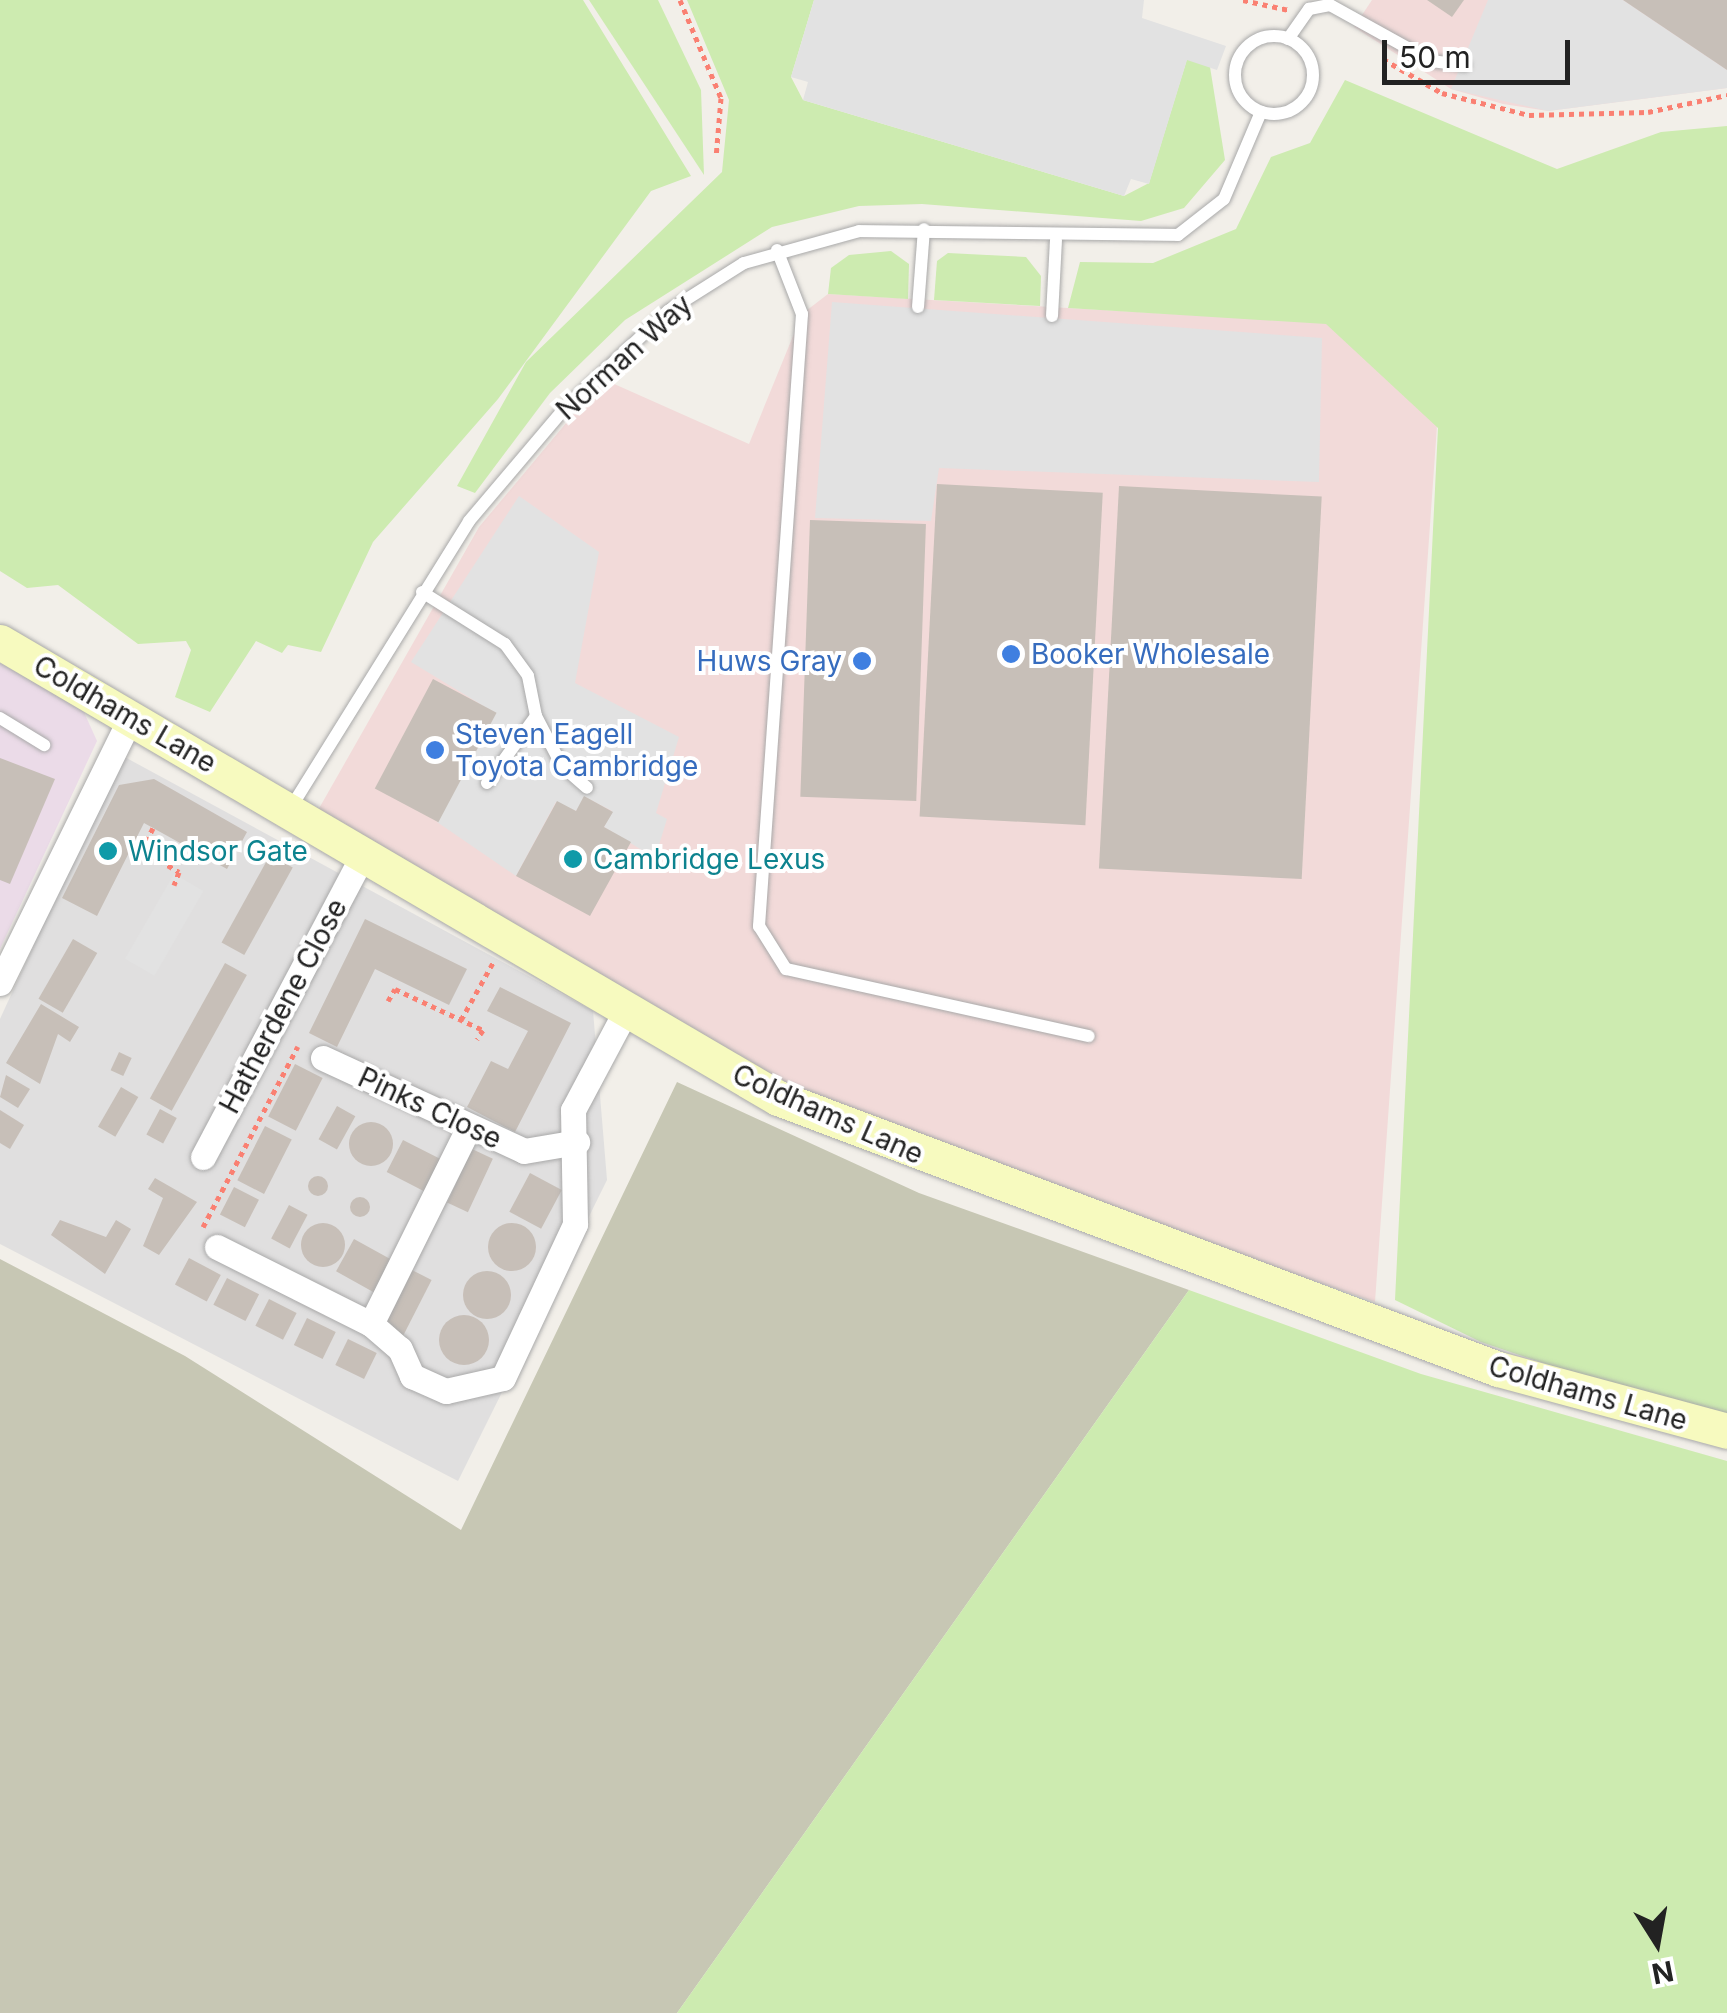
<!DOCTYPE html>
<style>
body{margin:0}
#map{position:relative;width:1727px;height:2013px;overflow:hidden;background:#f2efe9;font-family:Inter,sans-serif}
div>[style]{position:absolute}
.residential>*{inset:0;background:#e0dfdf}
.commercial>*{inset:0;background:#f2dad9}
.industrial>*{inset:0;background:#ebdbe8}
.construction>*{inset:0;background:#c7c7b4}
.grass>*{inset:0;background:#cdebb0}
.parking>*{inset:0;background:#e2e2e2;transform-origin:0 0}
.building>*{inset:0;background:#c7bfb8;transform-origin:0 0}
.round{border-radius:50%}
.path>*{height:5px;margin-top:-2.5px;transform-origin:0;background:repeating-linear-gradient(90deg,#fa8072 0 5px,transparent 0 10px)}
.roads{filter:drop-shadow(0 0 2px #a9a9a9) drop-shadow(0 0 2px #a9a9a9)}
.lane>*{height:12px;margin:-6px;padding:0 6px;transform-origin:6px;border-radius:6px;background:#fff}
.lane>.ring{margin:-6px;padding:0;box-sizing:content-box;background:none;border:12px solid #fff;border-radius:50%}
.street>*{height:25px;margin:-12.5px;padding:0 12.5px;transform-origin:12.5px;border-radius:12.5px;background:#fff}
.secondary>*{height:35px;margin:-17.5px;padding:0 17.5px;transform-origin:17.5px;border-radius:17.5px;background:#f7fabf}
.dots>*{width:28px;height:28px;translate:-50% -50%;box-sizing:border-box;border:5px solid #fff;border-radius:50%}
span{translate:-50% -50%;white-space:nowrap;text-align:center;line-height:1.15;-webkit-text-stroke:8px #fff;paint-order:stroke}
.street-label{font-size:28px;color:#222}
.shop-label{font-size:28px;color:#366cbe}
.left{translate:0 -50%;text-align:left}
.right{translate:-100% -50%;text-align:right}
.culture-label{font-size:28px;color:#0d838f}
.north{position:absolute;left:1607px;top:1893px;width:100px;height:100px;-webkit-text-stroke:8px #fff;paint-order:stroke;rotate:169deg;font-size:28px;font-weight:700;line-height:40px;text-align:center;color:#222}
.north::after{content:'';display:block;margin:auto;width:35px;height:45px;background:#222;clip-path:polygon(50% 0,100% 100%,50% 72%,0 100%)}
.scale{position:absolute;left:1382px;top:40px;width:188px;height:45px;box-sizing:border-box;border:5px solid #222;border-top:0;padding-left:12px;font-size:30px;line-height:35px;white-space:nowrap;color:#222;-webkit-text-stroke:8px #fff;paint-order:stroke}
</style>
<div id="map">
<div class="residential">
<i style="clip-path:polygon(121px 755px,593px 1011px,607px 1180px,458px 1481px,0 1244px,0 1019px)"></i>
</div>
<div class="commercial">
<i style="clip-path:polygon(1372px 0,1727px 0,1727px 88px,1548px 111px,1503px 104px,1451px 89px,1354px 27px)"></i>
<i style="clip-path:polygon(828px 294px,1326px 323px,1437px 426px,1375px 1302px,851px 1121px,317px 812px,479px 527px,603px 379px,749px 444px,802px 314px)"></i>
</div>
<div class="industrial">
<i style="clip-path:polygon(0 663px,83px 710px,97px 741px,0 949px)"></i>
</div>
<div class="construction">
<i style="clip-path:polygon(677px 1082px,919px 1193px,1189px 1290px,677px 2013px,0 2013px,0 1259px,185px 1356px,461px 1530px)"></i>
</div>
<div class="grass">
<i style="clip-path:polygon(0 0,583px 0,691px 176px,651px 191px,498px 399px,373px 542px,321px 652px,288px 645px,282px 653px,256px 641px,210px 712px,175px 697px,191px 650px,186px 641px,138px 644px,58px 585px,27px 588px,0 571px)"></i>
<i style="clip-path:polygon(589px 0,658px 0,701px 90px,704px 175px)"></i>
<i style="clip-path:polygon(687px 0,814px 0,791px 77px,803px 100px,1124px 196px,1149px 183px,1187px 59px,1210px 67px,1225px 160px,1184px 208px,1141px 221px,922px 204px,859px 206px,772px 227px,625px 320px,550px 393px,475px 493px,457px 486px,526px 362px,722px 172px,729px 100px)"></i>
<i style="clip-path:polygon(1345px 80px,1557px 169px,1661px 132px,1727px 126px,1727px 1425px,1481px 1342px,1395px 1300px,1438px 428px,1326px 324px,1068px 308px,1080px 262px,1153px 263px,1236px 229px,1271px 157px,1310px 143px)"></i>
<i style="clip-path:polygon(891px 251px,909px 264px,908px 299px,828px 294px,831px 268px,849px 255px)"></i>
<i style="clip-path:polygon(948px 253px,1026px 257px,1041px 276px,1040px 306px,934px 300px,937px 261px)"></i>
<i style="clip-path:polygon(1189px 1290px,1421px 1374px,1727px 1461px,1727px 2013px,677px 2013px)"></i>
</div>
<div class="parking">
<i style="clip-path:polygon(814px 0,1144px 0,1142px 18px,1226px 46px,1217px 70px,1187px 60px,1149px 184px,1131px 179px,1124px 196px,803px 100px,808px 82px,791px 77px)"></i>
<i style="clip-path:polygon(1488px 0,1623px 0,1727px 70px,1727px 88px,1548px 111px,1451px 89px)"></i>
<i style="clip-path:polygon(832px 302px,1322px 338px,1319px 482px,939px 468px,931px 521px,815px 518px)"></i>
<i style="clip-path:polygon(519px 496px,599px 552px,575px 683px,679px 737px,656px 813px,667px 819px,655px 858px,604px 827px,612px 811px,585px 797px,576px 811px,556px 802px,516px 876px,437px 822px,495px 713px,411px 662px)"></i>
<i style="left:174px;top:874px;width:34px;height:98px;rotate:30deg"></i>
</div>
<div class="building">
<i style="clip-path:polygon(1427px 0,1464px 0,1452px 17px)"></i>
<i style="clip-path:polygon(1623px 0,1727px 0,1727px 70px)"></i>
<i style="left:937px;top:484px;width:166px;height:333px;rotate:3deg"></i>
<i style="left:1119px;top:486px;width:203px;height:383px;rotate:3deg"></i>
<i style="left:810px;top:520px;width:116px;height:277px;rotate:2deg"></i>
<i style="left:433px;top:679px;width:72px;height:124px;rotate:28deg"></i>
<i style="clip-path:polygon(0 758px,55px 779px,10px 884px,0 880px)"></i>
<i style="clip-path:polygon(154px 779px,247px 832px,227px 869px,144px 823px,97px 916px,62px 898px,119px 785px)"></i>
<i style="clip-path:polygon(584px 796px,613px 812px,604px 827px,631px 842px,590px 916px,516px 876px,557px 801px,576px 811px)"></i>
<i style="left:270px;top:855px;width:26px;height:100px;rotate:29deg"></i>
<i style="clip-path:polygon(365px 919px,467px 969px,449px 1005px,375px 969px,337px 1047px,309px 1033px)"></i>
<i style="left:73px;top:939px;width:28px;height:69px;rotate:30deg"></i>
<i style="left:225px;top:963px;width:25px;height:155px;rotate:29deg"></i>
<i style="clip-path:polygon(500px 987px,571px 1023px,515px 1132px,467px 1107px,491px 1061px,508px 1069px,528px 1031px,487px 1011px)"></i>
<i style="clip-path:polygon(41px 1004px,79px 1027px,70px 1042px,58px 1034px,40px 1084px,6px 1063px)"></i>
<i style="left:119px;top:1052px;width:14px;height:20px;rotate:25deg"></i>
<i style="left:295px;top:1064px;width:31px;height:59px;rotate:27deg"></i>
<i style="clip-path:polygon(6px 1075px,30px 1089px,18px 1108px,0 1097px)"></i>
<i style="left:121px;top:1087px;width:20px;height:46px;rotate:30deg"></i>
<i style="left:337px;top:1106px;width:21px;height:38px;rotate:29deg"></i>
<i style="left:160px;top:1109px;width:19px;height:29px;rotate:28deg"></i>
<i style="clip-path:polygon(0 1110px,24px 1125px,10px 1149px,0 1143px)"></i>
<i class="round" style="left:349px;top:1122px;width:44px;height:44px"></i>
<i style="left:265px;top:1126px;width:30px;height:61px;rotate:27deg"></i>
<i style="left:403px;top:1140px;width:42px;height:36px;rotate:27deg"></i>
<i style="left:472px;top:1149px;width:23px;height:59px;rotate:25deg"></i>
<i style="left:530px;top:1173px;width:36px;height:44px;rotate:28deg"></i>
<i class="round" style="left:308px;top:1176px;width:20px;height:20px"></i>
<i style="clip-path:polygon(155px 1178px,197px 1202px,159px 1255px,143px 1246px,163px 1198px,148px 1189px)"></i>
<i style="left:234px;top:1187px;width:28px;height:31px;rotate:27deg"></i>
<i class="round" style="left:350px;top:1197px;width:20px;height:20px"></i>
<i style="left:289px;top:1205px;width:21px;height:38px;rotate:28deg"></i>
<i style="clip-path:polygon(60px 1220px,106px 1237px,116px 1220px,131px 1229px,105px 1274px,51px 1235px)"></i>
<i class="round" style="left:301px;top:1223px;width:44px;height:44px"></i>
<i class="round" style="left:488px;top:1223px;width:48px;height:48px"></i>
<i style="left:354px;top:1239px;width:43px;height:37px;rotate:29deg"></i>
<i style="left:189px;top:1258px;width:36px;height:30px;rotate:28deg"></i>
<i style="left:412px;top:1270px;width:22px;height:63px;rotate:27deg"></i>
<i class="round" style="left:463px;top:1271px;width:48px;height:48px"></i>
<i style="left:227px;top:1278px;width:36px;height:30px;rotate:27deg"></i>
<i style="left:269px;top:1299px;width:31px;height:30px;rotate:27deg"></i>
<i class="round" style="left:439px;top:1315px;width:50px;height:50px"></i>
<i style="left:307px;top:1318px;width:32px;height:30px;rotate:26deg"></i>
<i style="left:348px;top:1339px;width:32px;height:29px;rotate:26deg"></i>
</div>
<div class="path">
<i style="left:680px;top:0;width:106px;rotate:67.3deg"></i>
<i style="left:721px;top:98px;width:59px;rotate:94.8deg"></i>
<i style="left:1243px;top:0;width:47px;rotate:12.3deg"></i>
<i style="left:1383px;top:59px;width:68px;rotate:30deg"></i>
<i style="left:1442px;top:93px;width:90px;rotate:14.2deg"></i>
<i style="left:1529px;top:115px;width:119px;rotate:-1.4deg"></i>
<i style="left:1648px;top:112px;width:81px;rotate:-12.1deg"></i>
<i style="left:153px;top:828px;width:25px;rotate:117deg"></i>
<i style="left:142px;top:850px;width:43px;rotate:30.7deg"></i>
<i style="left:179px;top:872px;width:14px;rotate:111deg"></i>
<i style="left:388px;top:1001px;width:14px;rotate:-60deg"></i>
<i style="left:395px;top:989px;width:97px;rotate:25deg"></i>
<i style="left:483px;top:1030px;width:11px;rotate:124deg"></i>
<i style="left:461px;top:1020px;width:68px;rotate:-60.8deg"></i>
<i style="left:203px;top:1227px;width:204px;rotate:-62.3deg"></i>
</div>
<div class="roads">
<div class="lane">
<i class="ring" style="left:1235px;top:36px;width:66px;height:66px"></i>
<i style="left:1288px;top:39px;width:37px;rotate:-55deg"></i>
<i style="left:1309px;top:9px;width:21px;rotate:-11deg"></i>
<i style="left:1330px;top:5px;width:115px;rotate:29deg"></i>
<i style="left:1431px;top:61px;width:34px;rotate:7deg"></i>
<i style="left:777px;top:250px;width:69px;rotate:68.7deg"></i>
<i style="left:802px;top:314px;width:614px;rotate:94.02deg"></i>
<i style="left:759px;top:926px;width:51px;rotate:57.9deg"></i>
<i style="left:786px;top:969px;width:310px;rotate:12.5deg"></i>
<i style="left:918px;top:307px;width:78px;rotate:-85.6deg"></i>
<i style="left:1052px;top:316px;width:76px;rotate:-87deg"></i>
<i style="left:422px;top:592px;width:98px;rotate:32.1deg"></i>
<i style="left:505px;top:644px;width:39px;rotate:54deg"></i>
<i style="left:528px;top:676px;width:41px;rotate:78.7deg"></i>
<i style="left:536px;top:716px;width:83px;rotate:126.2deg"></i>
<i style="left:536px;top:716px;width:56px;rotate:62.5deg"></i>
<i style="left:562px;top:766px;width:33px;rotate:41deg"></i>
<i style="left:0;top:718px;width:52px;rotate:31.5deg"></i>
<i style="left:290px;top:809px;width:339px;rotate:-58.1deg"></i>
<i style="left:469px;top:521px;width:147px;rotate:-49.7deg"></i>
<i style="left:564px;top:409px;width:143px;rotate:-43.3deg"></i>
<i style="left:668px;top:311px;width:90px;rotate:-32.3deg"></i>
<i style="left:744px;top:263px;width:119px;rotate:-15.5deg"></i>
<i style="left:859px;top:231px;width:319px;rotate:0.7deg"></i>
<i style="left:1178px;top:235px;width:58px;rotate:-38deg"></i>
<i style="left:1224px;top:199px;width:95px;rotate:-67deg"></i>
</div>
<div class="street">
<i style="left:0;top:983px;width:297px;rotate:-63.8deg"></i>
<i style="left:323px;top:1058px;width:221px;rotate:24.8deg"></i>
<i style="left:524px;top:1151px;width:54px;rotate:-9.6deg"></i>
<i style="left:203px;top:1157px;width:342px;rotate:-62.1deg"></i>
<i style="left:217px;top:1247px;width:172px;rotate:26.6deg"></i>
<i style="left:371px;top:1324px;width:220px;rotate:-63.6deg"></i>
<i style="left:371px;top:1324px;width:38px;rotate:41deg"></i>
<i style="left:400px;top:1349px;width:30px;rotate:66deg"></i>
<i style="left:412px;top:1376px;width:37px;rotate:24deg"></i>
<i style="left:446px;top:1391px;width:58px;rotate:-12.8deg"></i>
<i style="left:503px;top:1378px;width:170px;rotate:-64.9deg"></i>
<i style="left:575px;top:1224px;width:114px;rotate:-91deg"></i>
<i style="left:573px;top:1110px;width:109px;rotate:-62deg"></i>
</div>
<div class="secondary">
<i style="left:0;top:642px;width:902px;rotate:30.38deg"></i>
<i style="left:778px;top:1098px;width:769px;rotate:20.63deg"></i>
<i style="left:1498px;top:1369px;width:237px;rotate:15.1deg"></i>
</div>
</div>
<div class="dots">
<i style="left:1011px;top:654px;background:#3f7fe0"></i>
<i style="left:862px;top:661px;background:#3f7fe0"></i>
<i style="left:435px;top:750px;background:#3f7fe0"></i>
<i style="left:108px;top:851px;background:#0f9aa8"></i>
<i style="left:573px;top:859px;background:#0f9aa8"></i>
</div>
<div class="street-label">
<span style="left:624px;top:357px;rotate:-42deg">Norman Way</span>
<span style="left:125px;top:714px;rotate:30deg">Coldhams Lane</span>
<span style="left:283px;top:1006px;rotate:-62deg">Hatherdene Close</span>
<span style="left:430px;top:1108px;rotate:25deg">Pinks Close</span>
<span style="left:828px;top:1114px;rotate:24deg">Coldhams Lane</span>
<span style="left:1588px;top:1393px;rotate:16deg">Coldhams Lane</span>
</div>
<div class="shop-label">
<span class="left" style="left:1031px;top:654px">Booker Wholesale</span>
<span class="right" style="left:842px;top:661px">Huws Gray</span>
<span class="left" style="left:455px;top:750px">Steven Eagell<br>Toyota Cambridge</span>
</div>
<div class="culture-label">
<span class="left" style="left:128px;top:851px">Windsor Gate</span>
<span class="left" style="left:593px;top:859px">Cambridge Lexus</span>
</div>
<div class="north">N</div>
<div class="scale">50 m</div>
</div>
